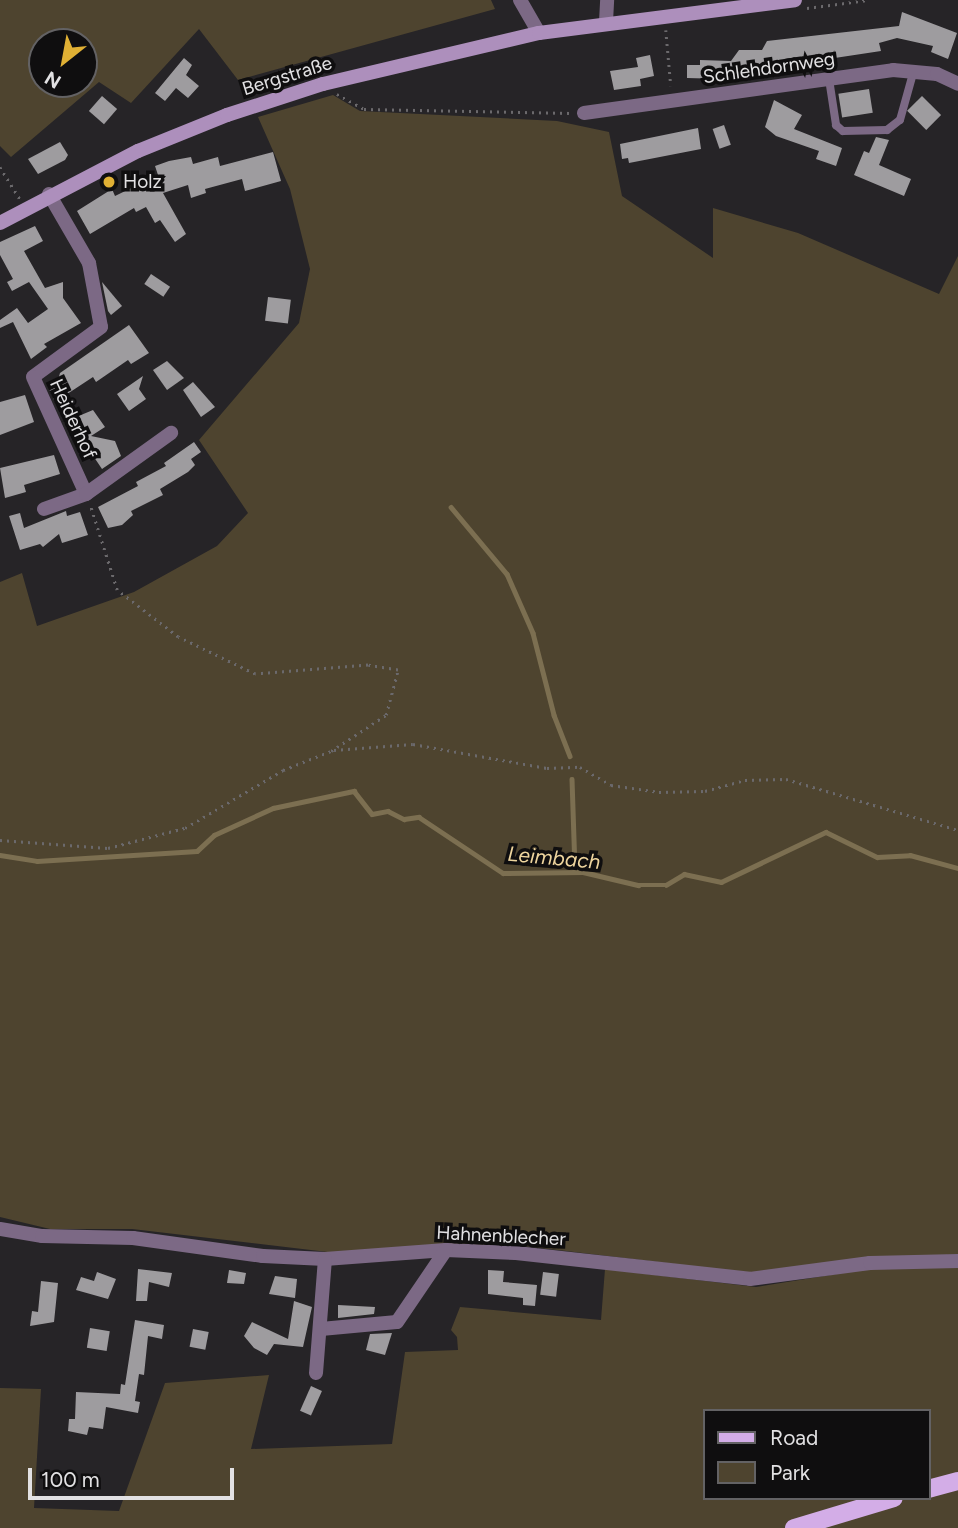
<!DOCTYPE html>
<meta charset="utf-8">
<style>
body{margin:0}
#map{position:relative;width:958px;height:1528px;overflow:hidden;background:#262427;font-family:Figtree,sans-serif}
div>[style]{position:absolute}
.green>*{inset:0;background:#4e442f}
.stream>*{height:4.5px;margin:-2.25px;padding:0 2.25px;transform-origin:2.25px;border-radius:2.25px;background:#7c6f51}
.building>*{inset:0;background:#9e9c9f;transform-origin:0 0}
.path>*{height:2.5px;margin-top:-1.25px;transform-origin:0;background:repeating-linear-gradient(90deg,#6b696c 0 2px,transparent 0 7px)}
.lane>*{height:8px;margin:-4px;padding:0 4px;transform-origin:4px;border-radius:4px;background:#7c6985}
.street>*{height:14px;margin:-7px;padding:0 7px;transform-origin:7px;border-radius:7px;background:#7c6985}
.secondary>*{height:14px;margin:-7px;padding:0 7px;transform-origin:7px;border-radius:7px;background:#ad8fbc}
.primary>*{height:18px;margin:-9px;padding:0 9px;transform-origin:9px;border-radius:9px;background:#d3ade7}
.dots>*{width:19px;height:19px;translate:-50% -50%;box-sizing:border-box;border:4px solid #0f0e0f;border-radius:50%}
span{translate:-50% -50%;white-space:nowrap;text-align:center;line-height:1.15;-webkit-text-stroke:7px #0f0e0f;paint-order:stroke}
.street-label{font-size:19px;color:#e2e1e3}
.poi-label{font-size:19px;color:#e2e1e3}
.left{translate:0 -50%;text-align:left}
.water-label{font-size:21px;color:#eed59e;font-style:italic}
.legend{position:absolute;left:703px;top:1409px;width:228px;height:91px;box-sizing:border-box;background:#0f0e0f;border:2px solid #636264;margin:0;padding:9px 12px;list-style:none;font-size:21px;color:#e2e1e3}
.legend li{display:flex;align-items:center;gap:14px;height:35px}
.legend b{width:35px;border:2px solid #636264}
.north{position:absolute;left:28px;top:28px;width:70px;height:70px;box-sizing:border-box;background:#0f0e0f;border:2px solid #636264;border-radius:50%;rotate:211deg;font-size:19px;font-weight:700;line-height:28px;text-align:center;color:#e2e1e3}
.north::after{content:'';display:block;margin:auto;width:24px;height:32px;background:#e0b034;clip-path:polygon(50% 0,100% 100%,50% 72%,0 100%)}
.scale{position:absolute;left:28px;top:1468px;width:206px;height:32px;box-sizing:border-box;border:4px solid #e2e1e3;border-top:0;padding-left:9px;font-size:21px;line-height:24px;white-space:nowrap;color:#e2e1e3;-webkit-text-stroke:5px #0f0e0f;paint-order:stroke}
</style>
<div id="map">
<div class="green">
<i style="clip-path:polygon(evenodd,0 0,491px 0,495px 9px,238px 80px,199px 29px,131px 103px,99px 82px,11px 157px,0 146px,0 0,42px 42px,84px 42px,84px 84px,42px 84px,42px 42px)"></i>
<i style="clip-path:polygon(333px 95px,360px 111px,557px 121px,609px 132px,622px 196px,713px 258px,713px 208px,798px 233px,939px 294px,958px 256px,958px 1254px,749px 1273px,507px 1244px,336px 1253px,132px 1229px,50px 1229px,0 1217px,0 582px,22px 573px,37px 626px,134px 592px,217px 546px,248px 513px,199px 440px,299px 323px,310px 269px,290px 189px,258px 117px)"></i>
<i style="clip-path:polygon(evenodd,874px 1268px,958px 1268px,958px 1528px,0 1528px,0 1388px,41px 1389px,34px 1508px,119px 1511px,165px 1383px,269px 1375px,251px 1449px,392px 1444px,405px 1352px,458px 1350px,457px 1337px,451px 1330px,460px 1307px,601px 1320px,605px 1269px,756px 1287px,874px 1268px,704px 1411px,928px 1411px,928px 1498px,704px 1498px,704px 1411px)"></i>
</div>
<div class="stream">
<i style="left:451px;top:507px;width:87px;rotate:50.1deg"></i>
<i style="left:507px;top:574px;width:64px;rotate:66.2deg"></i>
<i style="left:533px;top:633px;width:85px;rotate:75.6deg"></i>
<i style="left:554px;top:715px;width:44px;rotate:68.7deg"></i>
<i style="left:572px;top:779px;width:92px;rotate:88.1deg"></i>
<i style="left:0;top:855px;width:37px;rotate:9deg"></i>
<i style="left:37px;top:861px;width:160px;rotate:-3.6deg"></i>
<i style="left:197px;top:851px;width:23px;rotate:-43deg"></i>
<i style="left:214px;top:835px;width:65px;rotate:-24.6deg"></i>
<i style="left:273px;top:808px;width:83px;rotate:-11.9deg"></i>
<i style="left:354px;top:791px;width:29px;rotate:52deg"></i>
<i style="left:372px;top:814px;width:16px;rotate:-11deg"></i>
<i style="left:388px;top:811px;width:18px;rotate:27deg"></i>
<i style="left:404px;top:819px;width:15px;rotate:-8deg"></i>
<i style="left:419px;top:817px;width:101px;rotate:33.7deg"></i>
<i style="left:503px;top:873px;width:80px;rotate:-0.7deg"></i>
<i style="left:583px;top:872px;width:57px;rotate:13.3deg"></i>
<i style="left:638px;top:885px;width:28px"></i>
<i style="left:666px;top:885px;width:21px;rotate:-31deg"></i>
<i style="left:684px;top:874px;width:38px;rotate:12deg"></i>
<i style="left:721px;top:882px;width:116px;rotate:-25.5deg"></i>
<i style="left:826px;top:832px;width:57px;rotate:26.1deg"></i>
<i style="left:877px;top:857px;width:33px;rotate:-3deg"></i>
<i style="left:910px;top:855px;width:50px;rotate:15.2deg"></i>
</div>
<div class="building">
<i style="clip-path:polygon(902px 12px,957px 33px,948px 59px,931px 52px,933px 46px,897px 38px,879px 43px,881px 51px,723px 75px,723px 79px,687px 78px,687px 65px,700px 65px,700px 60px,731px 61px,739px 50px,762px 50px,767px 41px,899px 26px)"></i>
<i style="clip-path:polygon(650px 55px,654px 76px,640px 79px,641px 86px,614px 90px,610px 71px,638px 67px,636px 58px)"></i>
<i style="clip-path:polygon(184px 58px,192px 65px,186px 75px,199px 86px,188px 98px,176px 88px,165px 101px,155px 93px)"></i>
<i style="left:869px;top:89px;width:24px;height:31px;rotate:81deg"></i>
<i style="left:102px;top:96px;width:20px;height:20px;rotate:41deg"></i>
<i style="left:922px;top:96px;width:27px;height:21px;rotate:45deg"></i>
<i style="clip-path:polygon(774px 100px,802px 115px,794px 129px,842px 148px,836px 166px,816px 159px,819px 151px,776px 136px,765px 127px)"></i>
<i style="left:724px;top:125px;width:21px;height:12px;rotate:71deg"></i>
<i style="clip-path:polygon(698px 128px,701px 149px,629px 163px,628px 158px,622px 159px,620px 144px)"></i>
<i style="clip-path:polygon(876px 137px,889px 140px,879px 165px,911px 179px,904px 196px,854px 175px,864px 151px,869px 153px)"></i>
<i style="clip-path:polygon(60px 142px,68px 155px,65px 160px,38px 174px,28px 159px)"></i>
<i style="clip-path:polygon(273px 152px,281px 181px,245px 191px,242px 179px,205px 189px,206px 193px,191px 198px,188px 185px,163px 193px,186px 234px,175px 242px,160px 220px,155px 223px,146px 207px,136px 212px,134px 208px,90px 234px,77px 211px,112px 189px,115px 196px,158px 175px,155px 166px,169px 161px,191px 157px,193px 164px,218px 157px,220px 166px)"></i>
<i style="clip-path:polygon(35px 226px,43px 241px,24px 251px,45px 288px,63px 282px,63px 298px,81px 323px,44px 344px,47px 347px,31px 359px,13px 322px,0 328px,0 320px,17px 308px,28px 323px,48px 309px,29px 282px,12px 291px,7px 282px,13px 279px,0 255px,0 242px)"></i>
<i style="left:151px;top:274px;width:23px;height:12px;rotate:34deg"></i>
<i style="clip-path:polygon(102px 282px,122px 306px,111px 315px,108px 311px)"></i>
<i style="left:268px;top:297px;width:23px;height:24px;rotate:7deg"></i>
<i style="clip-path:polygon(129px 325px,149px 353px,131px 364px,128px 360px,96px 382px,93px 377px,55px 402px,49px 389px,57px 383px,60px 373px)"></i>
<i style="clip-path:polygon(167px 361px,184px 378px,167px 390px,153px 370px)"></i>
<i style="clip-path:polygon(143px 376px,139px 389px,146px 399px,129px 411px,117px 394px)"></i>
<i style="clip-path:polygon(193px 382px,215px 407px,201px 417px,183px 390px)"></i>
<i style="clip-path:polygon(25px 395px,34px 422px,0 435px,0 402px)"></i>
<i style="clip-path:polygon(93px 410px,105px 427px,91px 436px,115px 441px,121px 456px,102px 469px,69px 420px)"></i>
<i style="clip-path:polygon(194px 442px,201px 452px,191px 459px,195px 465px,188px 472px,160px 489px,163px 495px,131px 511px,133px 515px,122px 525px,108px 528px,98px 507px,138px 486px,136px 482px,166px 466px,164px 463px)"></i>
<i style="clip-path:polygon(54px 455px,60px 474px,24px 485px,26px 492px,5px 498px,0 468px)"></i>
<i style="clip-path:polygon(66px 511px,67px 516px,80px 512px,88px 535px,62px 543px,59px 534px,43px 547px,40px 544px,20px 550px,9px 516px,20px 513px,24px 528px)"></i>
<i style="clip-path:polygon(138px 1269px,172px 1273px,169px 1287px,149px 1282px,147px 1301px,136px 1301px)"></i>
<i style="clip-path:polygon(229px 1270px,246px 1273px,244px 1284px,227px 1283px)"></i>
<i style="clip-path:polygon(488px 1270px,504px 1271px,503px 1282px,537px 1285px,535px 1306px,523px 1305px,523px 1298px,488px 1294px)"></i>
<i style="clip-path:polygon(97px 1272px,116px 1279px,108px 1299px,76px 1290px,81px 1277px,94px 1281px)"></i>
<i style="left:543px;top:1272px;width:16px;height:23px;rotate:7deg"></i>
<i style="clip-path:polygon(275px 1276px,297px 1279px,295px 1298px,269px 1294px)"></i>
<i style="clip-path:polygon(41px 1281px,58px 1283px,54px 1322px,30px 1326px,32px 1311px,38px 1312px)"></i>
<i style="clip-path:polygon(294px 1301px,312px 1307px,303px 1347px,274px 1344px,267px 1355px,254px 1348px,244px 1336px,252px 1322px,288px 1339px)"></i>
<i style="clip-path:polygon(338px 1305px,375px 1307px,374px 1314px,338px 1318px)"></i>
<i style="clip-path:polygon(135px 1320px,164px 1325px,162px 1339px,148px 1336px,144px 1375px,139px 1374px,135px 1401px,140px 1402px,138px 1413px,106px 1407px,103px 1429px,89px 1427px,87px 1435px,68px 1431px,69px 1419px,75px 1419px,76px 1392px,120px 1394px,121px 1384px,125px 1385px)"></i>
<i style="left:90px;top:1328px;width:20px;height:20px;rotate:9deg"></i>
<i style="left:193px;top:1329px;width:16px;height:18px;rotate:11deg"></i>
<i style="clip-path:polygon(392px 1333px,385px 1355px,366px 1350px,370px 1334px)"></i>
<i style="left:311px;top:1386px;width:12px;height:27px;rotate:24deg"></i>
</div>
<div class="path">
<i style="left:807px;top:8px;width:63px;rotate:-7.4deg"></i>
<i style="left:666px;top:30px;width:56px;rotate:84.9deg"></i>
<i style="left:337px;top:94px;width:31px;rotate:29deg"></i>
<i style="left:364px;top:109px;width:207px;rotate:1.1deg"></i>
<i style="left:0;top:167px;width:38px;rotate:58deg"></i>
<i style="left:334px;top:750px;width:79px;rotate:-4.3deg"></i>
<i style="left:413px;top:744px;width:136px;rotate:10.2deg"></i>
<i style="left:547px;top:768px;width:33px;rotate:-2deg"></i>
<i style="left:580px;top:767px;width:36px;rotate:30deg"></i>
<i style="left:611px;top:785px;width:49px;rotate:8.3deg"></i>
<i style="left:659px;top:792px;width:46px;rotate:-1.2deg"></i>
<i style="left:705px;top:791px;width:41px;rotate:-15.4deg"></i>
<i style="left:745px;top:780px;width:41px;rotate:-1.4deg"></i>
<i style="left:786px;top:779px;width:179px;rotate:16.5deg"></i>
<i style="left:0;top:840px;width:108px;rotate:4.2deg"></i>
<i style="left:108px;top:848px;width:80px;rotate:-14.6deg"></i>
<i style="left:185px;top:828px;width:114px;rotate:-30.6deg"></i>
<i style="left:283px;top:770px;width:52px;rotate:-21.6deg"></i>
<i style="left:331px;top:751px;width:66px;rotate:-33.2deg"></i>
<i style="left:386px;top:715px;width:47px;rotate:-75.1deg"></i>
<i style="left:398px;top:670px;width:30px;rotate:-171deg"></i>
<i style="left:368px;top:665px;width:113px;rotate:175.4deg"></i>
<i style="left:255px;top:674px;width:85px;rotate:-154.3deg"></i>
<i style="left:178px;top:637px;width:77px;rotate:-142.4deg"></i>
<i style="left:117px;top:590px;width:89px;rotate:-107.6deg"></i>
</div>
<div class="lane">
<i style="left:829px;top:79px;width:47px;rotate:81.3deg"></i>
<i style="left:836px;top:125px;width:9px;rotate:41deg"></i>
<i style="left:843px;top:131px;width:44px;rotate:-1.3deg"></i>
<i style="left:887px;top:130px;width:16px;rotate:-38deg"></i>
<i style="left:900px;top:120px;width:52px;rotate:-74.4deg"></i>
</div>
<div class="street">
<i style="left:520px;top:0;width:38px;rotate:60deg"></i>
<i style="left:606px;top:22px;width:22px;rotate:-87deg"></i>
<i style="left:584px;top:113px;width:312px;rotate:-7.9deg"></i>
<i style="left:893px;top:70px;width:44px;rotate:5.2deg"></i>
<i style="left:937px;top:74px;width:23px;rotate:25deg"></i>
<i style="left:49px;top:194px;width:80px;rotate:59.9deg"></i>
<i style="left:89px;top:263px;width:65px;rotate:79.4deg"></i>
<i style="left:101px;top:327px;width:84px;rotate:143.7deg"></i>
<i style="left:33px;top:377px;width:128px;rotate:65.6deg"></i>
<i style="left:44px;top:509px;width:45px;rotate:-19.7deg"></i>
<i style="left:86px;top:494px;width:105px;rotate:-35.7deg"></i>
<i style="left:0;top:1229px;width:43px;rotate:9.5deg"></i>
<i style="left:42px;top:1236px;width:91px;rotate:1.3deg"></i>
<i style="left:133px;top:1238px;width:131px;rotate:7.9deg"></i>
<i style="left:263px;top:1256px;width:62px;rotate:2.8deg"></i>
<i style="left:325px;top:1259px;width:121px;rotate:-4.3deg"></i>
<i style="left:446px;top:1250px;width:70px;rotate:2.5deg"></i>
<i style="left:516px;top:1253px;width:235px;rotate:6.3deg"></i>
<i style="left:750px;top:1279px;width:121px;rotate:-7.6deg"></i>
<i style="left:870px;top:1263px;width:88px;rotate:-1.3deg"></i>
<i style="left:321px;top:1329px;width:76px;rotate:-5.3deg"></i>
<i style="left:397px;top:1322px;width:87px;rotate:-55.8deg"></i>
<i style="left:316px;top:1373px;width:114px;rotate:-85.5deg"></i>
</div>
<div class="secondary">
<i style="left:0;top:223px;width:156px;rotate:-27.6deg"></i>
<i style="left:138px;top:151px;width:96px;rotate:-22deg"></i>
<i style="left:227px;top:115px;width:101px;rotate:-17.9deg"></i>
<i style="left:323px;top:84px;width:222px;rotate:-13.3deg"></i>
<i style="left:539px;top:33px;width:258px;rotate:-7.3deg"></i>
</div>
<div class="primary">
<i style="left:928px;top:1489px;width:31px;rotate:-15deg"></i>
<i style="left:794px;top:1528px;width:104px;rotate:-16.7deg"></i>
</div>
<div class="dots">
<i style="left:109px;top:182px;background:#e0b034"></i>
</div>
<div class="street-label">
<span style="left:769px;top:68px;rotate:-8deg">Schlehdornweg</span>
<span style="left:287px;top:76px;rotate:-17deg">Bergstraße</span>
<span style="left:73px;top:419px;rotate:65deg">Heiderhof</span>
<span style="left:501px;top:1236px;rotate:3deg">Hahnenblecher</span>
</div>
<div class="poi-label">
<span class="left" style="left:123px;top:182px">Holz</span>
</div>
<div class="water-label">
<span style="left:554px;top:858px;rotate:5deg">Leimbach</span>
</div>
<ul class="legend">
<li><b style="height:9px;background:#d3ade7"></b>Road</li>
<li><b style="height:19px;background:#4e442f"></b>Park</li>
</ul>
<div class="north">N</div>
<div class="scale">100 m</div>
</div>
